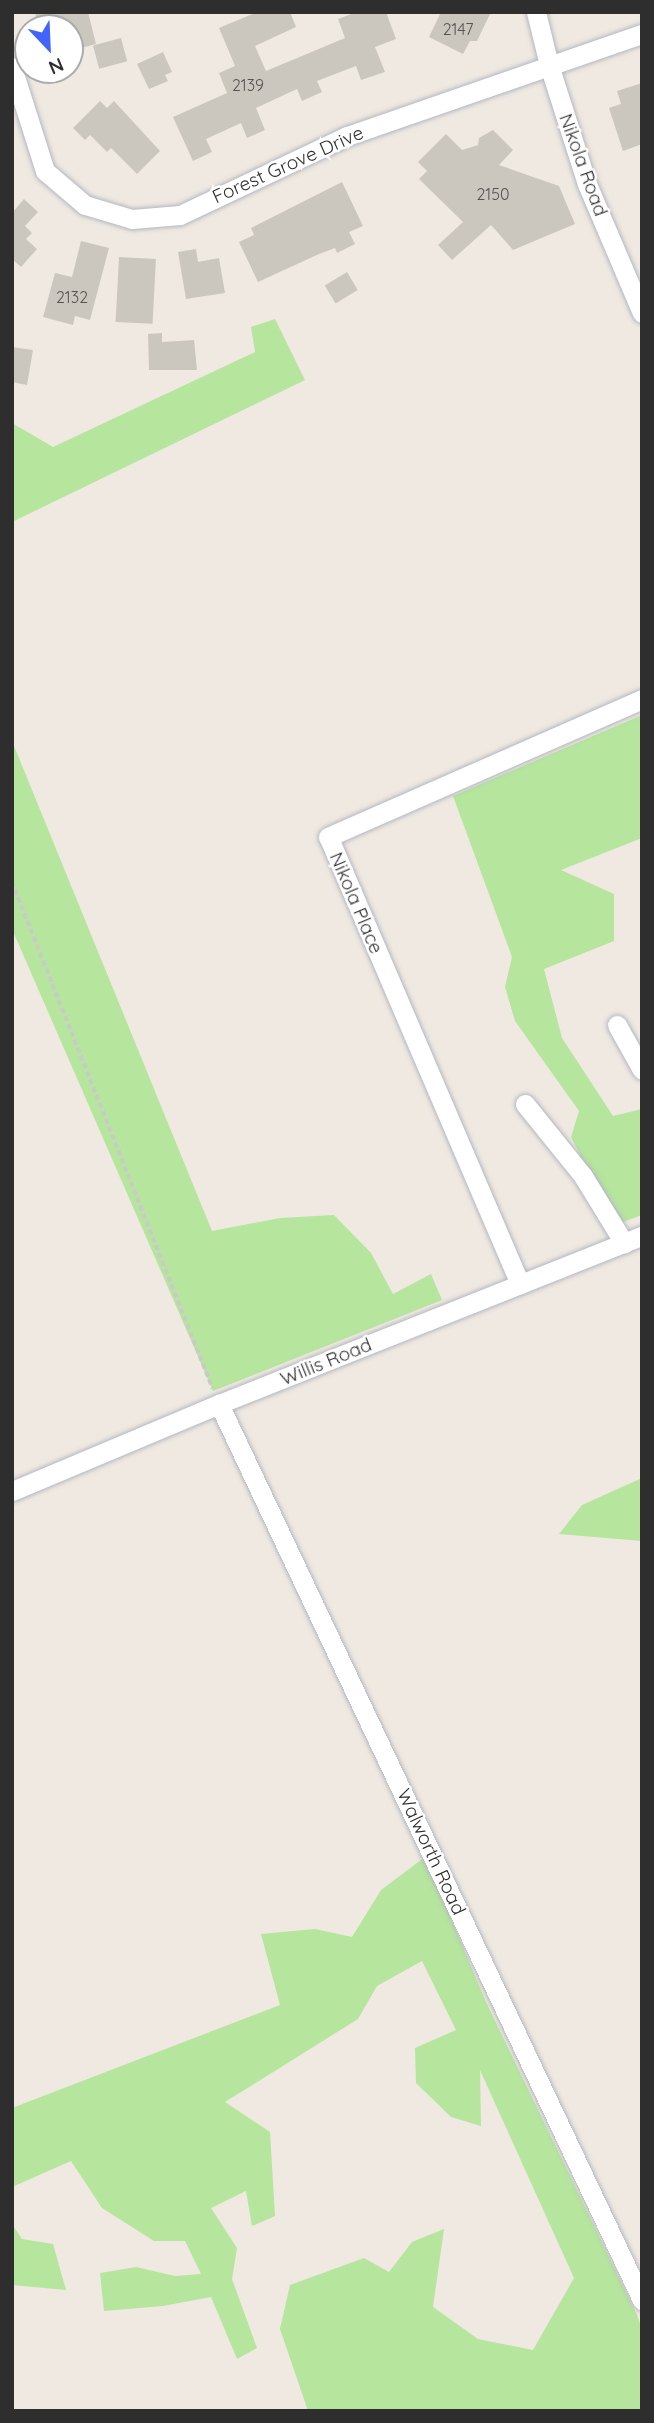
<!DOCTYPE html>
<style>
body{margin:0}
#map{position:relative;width:654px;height:2423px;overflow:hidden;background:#efe9e1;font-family:Quicksand,sans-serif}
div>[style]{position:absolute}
.green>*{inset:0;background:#b6e59e}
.building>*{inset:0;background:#cbc7bf;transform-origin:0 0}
.path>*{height:3.5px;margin-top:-1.75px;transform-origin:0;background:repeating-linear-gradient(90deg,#c9c9c9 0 5px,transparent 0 8.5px)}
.roads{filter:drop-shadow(0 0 2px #b4b7c1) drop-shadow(0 0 2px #b4b7c1)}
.minor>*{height:19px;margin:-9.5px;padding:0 9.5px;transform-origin:9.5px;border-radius:9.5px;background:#fff}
span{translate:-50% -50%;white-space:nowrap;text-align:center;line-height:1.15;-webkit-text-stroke:5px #fff;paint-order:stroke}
.number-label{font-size:16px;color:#555452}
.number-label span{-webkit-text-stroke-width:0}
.street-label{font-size:19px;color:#2e2e2e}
.frame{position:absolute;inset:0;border:14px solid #2e2e2e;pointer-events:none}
.north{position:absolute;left:14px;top:14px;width:70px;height:70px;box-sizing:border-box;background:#fff;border:2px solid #ababab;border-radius:50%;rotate:157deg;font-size:19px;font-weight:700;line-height:28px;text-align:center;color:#2e2e2e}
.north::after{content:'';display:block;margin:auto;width:24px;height:32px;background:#4264fb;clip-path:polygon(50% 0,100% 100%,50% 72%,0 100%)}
</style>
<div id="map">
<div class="green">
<i style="clip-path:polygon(275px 319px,305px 380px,12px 522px,12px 423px,53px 447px,255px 352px,251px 327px)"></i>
<i style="clip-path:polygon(642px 715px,642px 838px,561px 870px,614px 894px,614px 941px,544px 969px,562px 1038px,613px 1116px,642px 1109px,642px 1215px,615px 1225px,571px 1137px,579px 1111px,515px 1021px,505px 987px,512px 957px,453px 796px)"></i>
<i style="clip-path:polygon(12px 741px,212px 1231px,280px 1218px,334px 1215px,371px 1253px,393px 1294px,431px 1274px,442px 1300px,213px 1391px,12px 929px)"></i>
<i style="clip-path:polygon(642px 1478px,642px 1541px,559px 1534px,582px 1505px)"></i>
<i style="clip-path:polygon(425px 1857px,486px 2002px,637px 2315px,642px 2329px,642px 2411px,308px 2411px,280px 2329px,290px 2285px,364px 2258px,389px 2272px,412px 2242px,444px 2229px,433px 2307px,478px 2339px,533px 2350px,574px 2278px,480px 2070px,481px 2126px,451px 2117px,416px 2083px,415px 2048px,456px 2030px,422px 1961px,377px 1986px,358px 2019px,225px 2102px,270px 2132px,275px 2216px,252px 2226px,246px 2191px,211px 2208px,237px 2248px,232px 2279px,257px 2348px,237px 2359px,211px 2297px,163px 2306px,104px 2311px,100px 2273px,136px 2267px,175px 2276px,201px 2274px,185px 2241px,154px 2241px,102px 2208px,71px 2161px,12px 2187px,12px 2108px,280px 2005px,261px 1934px,315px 1929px,352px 1937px,381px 1890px)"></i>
<i style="clip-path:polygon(12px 2224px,22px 2239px,53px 2244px,66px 2290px,12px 2285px)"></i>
</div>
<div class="building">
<i style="clip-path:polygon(35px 12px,88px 12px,96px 44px,70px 51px,70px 28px,39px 28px)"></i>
<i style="clip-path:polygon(257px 12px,290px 12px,296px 27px,255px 46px,266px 71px,345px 38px,338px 19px,357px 12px,386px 12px,396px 39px,375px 47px,385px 72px,361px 80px,356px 66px,317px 81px,322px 92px,302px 101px,297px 89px,256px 108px,265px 130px,247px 138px,241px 123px,206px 139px,212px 152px,193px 161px,173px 117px,227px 93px,219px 73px,235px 66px,219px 28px)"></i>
<i style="clip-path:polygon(441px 12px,491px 12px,477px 41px,470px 41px,463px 54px,429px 37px)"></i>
<i style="left:121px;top:38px;width:24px;height:29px;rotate:75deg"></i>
<i style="clip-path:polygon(163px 52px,172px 72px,165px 75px,168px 81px,149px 89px,137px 64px)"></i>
<i style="clip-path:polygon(642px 83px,642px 144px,623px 151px,609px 108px,621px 104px,617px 91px)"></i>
<i style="clip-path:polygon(100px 101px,107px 108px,114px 101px,160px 151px,137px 174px,111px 148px,107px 152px,90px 135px,85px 140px,73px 128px)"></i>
<i style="clip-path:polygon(493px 130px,513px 150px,499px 165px,559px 186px,575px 224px,513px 250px,491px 225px,452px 260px,438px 245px,463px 222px,419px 179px,427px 171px,418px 162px,446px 134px,462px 150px,478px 145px,479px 138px)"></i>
<i style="clip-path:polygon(342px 182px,363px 226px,349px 232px,355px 244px,337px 253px,335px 248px,319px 254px,258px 282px,239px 242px,254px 235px,251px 228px)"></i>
<i style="clip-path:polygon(24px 199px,38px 212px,25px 226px,32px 233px,26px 239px,37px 249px,21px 267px,12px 259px,12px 213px)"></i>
<i style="clip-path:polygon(81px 241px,109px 248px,90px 320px,75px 316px,73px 325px,43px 317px,55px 273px,72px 277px)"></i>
<i style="clip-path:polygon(196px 249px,198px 262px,219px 258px,225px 293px,186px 299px,178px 252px)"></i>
<i style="left:119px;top:257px;width:37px;height:65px;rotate:3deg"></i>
<i style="left:347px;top:272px;width:21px;height:26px;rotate:59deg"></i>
<i style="clip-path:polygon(162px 333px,162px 342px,194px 340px,197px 370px,149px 370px,148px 334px)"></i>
<i style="clip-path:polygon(12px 347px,33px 350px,27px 385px,12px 382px)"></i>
</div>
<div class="path">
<i style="left:12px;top:882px;width:545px;rotate:68.37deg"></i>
</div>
<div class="roads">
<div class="minor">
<i style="left:536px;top:12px;width:55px;rotate:76.2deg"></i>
<i style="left:549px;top:65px;width:125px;rotate:72.3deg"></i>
<i style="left:587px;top:184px;width:140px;rotate:66.9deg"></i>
<i style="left:12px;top:67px;width:109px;rotate:72.4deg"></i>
<i style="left:45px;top:171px;width:52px;rotate:40.4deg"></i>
<i style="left:85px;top:205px;width:49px;rotate:16.6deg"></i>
<i style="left:132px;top:219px;width:48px;rotate:-4.8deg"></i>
<i style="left:180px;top:215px;width:185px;rotate:-25.3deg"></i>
<i style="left:347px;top:136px;width:312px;rotate:-19.1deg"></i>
<i style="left:617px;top:1025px;width:51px;rotate:60.9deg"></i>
<i style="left:525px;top:1104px;width:92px;rotate:51.1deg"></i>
<i style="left:583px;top:1176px;width:79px;rotate:58.5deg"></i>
<i style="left:520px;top:1284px;width:486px;rotate:-113.2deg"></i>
<i style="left:328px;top:837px;width:343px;rotate:-23.7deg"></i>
<i style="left:219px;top:1404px;width:991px;rotate:64.73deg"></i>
<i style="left:12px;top:1491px;width:225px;rotate:-22.8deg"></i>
<i style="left:219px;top:1404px;width:455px;rotate:-21.7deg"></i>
</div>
</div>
<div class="number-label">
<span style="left:458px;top:29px">2147</span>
<span style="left:248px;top:85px">2139</span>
<span style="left:493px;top:194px">2150</span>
<span style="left:72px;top:297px">2132</span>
</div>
<div class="street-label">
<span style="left:288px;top:165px;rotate:-24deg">Forest Grove Drive</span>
<span style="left:583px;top:165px;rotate:70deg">Nikola Road</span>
<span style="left:356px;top:903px;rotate:67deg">Nikola Place</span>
<span style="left:326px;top:1362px;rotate:-22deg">Willis Road</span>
<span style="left:431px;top:1852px;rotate:65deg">Walworth Road</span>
</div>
<div class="frame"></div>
<div class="north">N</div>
</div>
